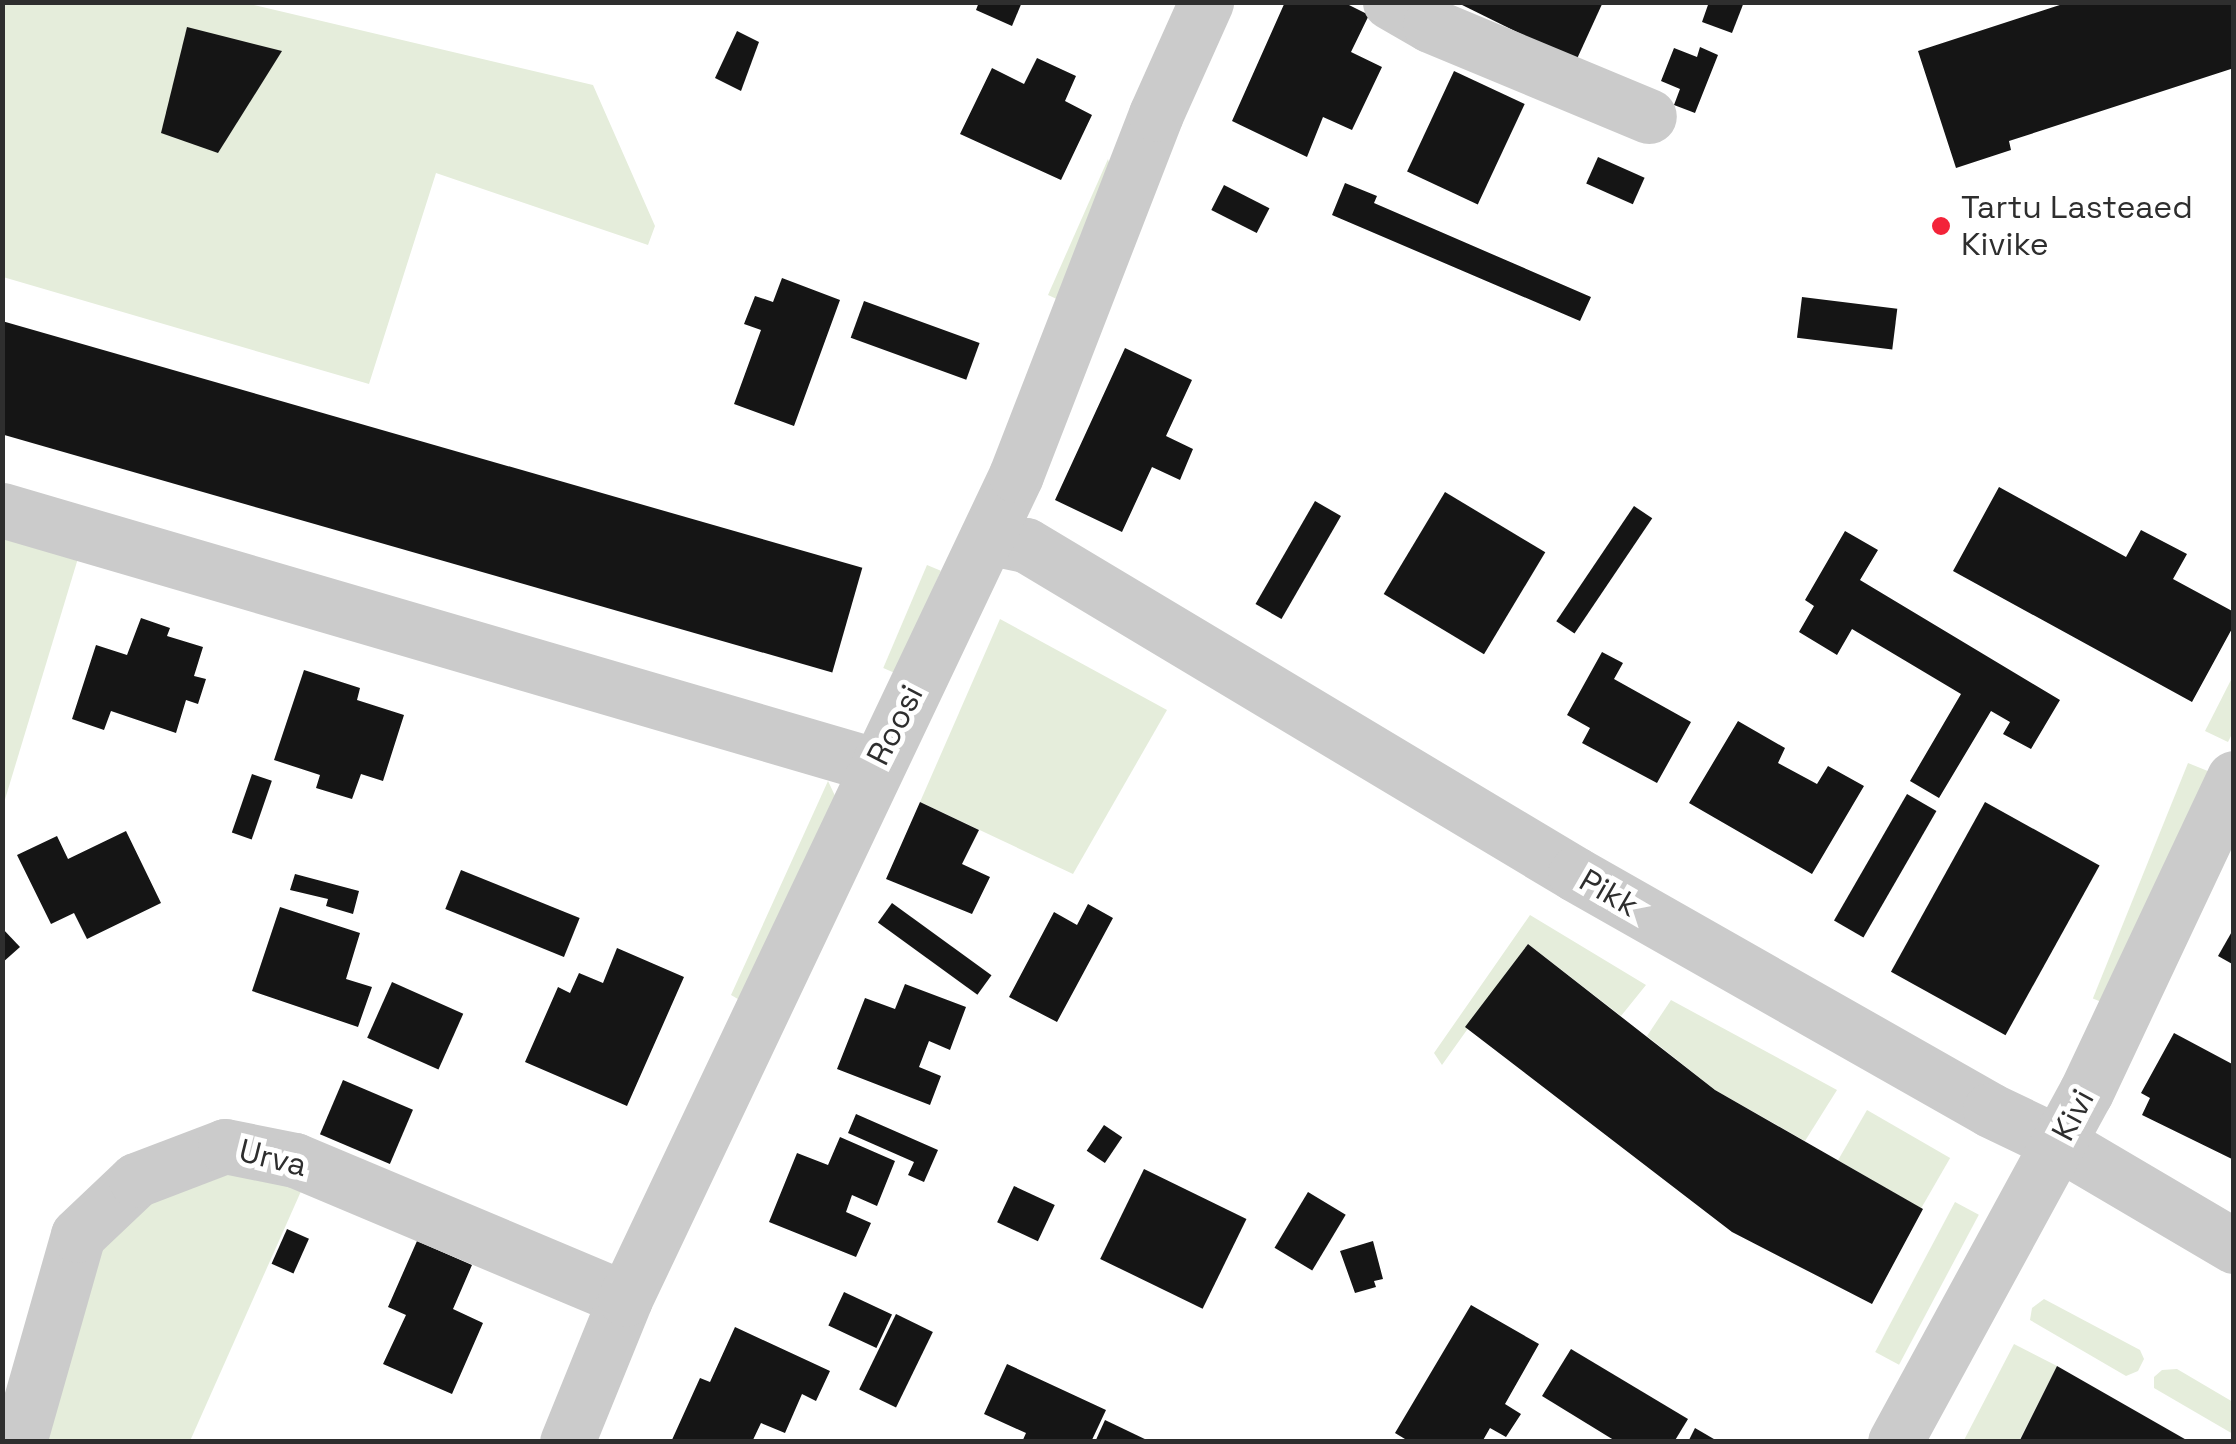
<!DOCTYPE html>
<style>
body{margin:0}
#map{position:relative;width:2236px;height:1444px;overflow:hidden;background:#fff;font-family:"Space Grotesk",sans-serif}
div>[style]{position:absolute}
.green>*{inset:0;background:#e5eddb;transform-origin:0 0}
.building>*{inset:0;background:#151515;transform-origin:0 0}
.minor>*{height:55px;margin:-27.5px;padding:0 27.5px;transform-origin:27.5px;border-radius:27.5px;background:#cbcbcb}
.dots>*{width:28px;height:28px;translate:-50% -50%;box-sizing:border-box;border:5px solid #fff;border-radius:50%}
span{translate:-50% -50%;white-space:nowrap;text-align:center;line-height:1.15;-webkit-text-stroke:10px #fff;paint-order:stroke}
.poi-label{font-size:32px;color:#2e2e2e}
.left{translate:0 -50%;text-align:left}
.street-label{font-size:32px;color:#2e2e2e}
.frame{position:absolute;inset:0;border:5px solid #2e2e2e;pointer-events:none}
</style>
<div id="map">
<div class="green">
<i style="clip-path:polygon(2px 3px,245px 3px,593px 85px,655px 226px,648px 245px,436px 173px,369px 384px,3px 277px)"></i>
<i style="clip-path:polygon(1108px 159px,1114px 179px,1061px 301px,1048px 295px)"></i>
<i style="clip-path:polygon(3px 535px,79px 555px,3px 806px)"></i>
<i style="left:927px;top:565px;width:15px;height:112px;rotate:23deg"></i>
<i style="clip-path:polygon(1000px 619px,1167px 710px,1073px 874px,920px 802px)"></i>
<i style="clip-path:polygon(2233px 676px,2233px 732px,2228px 742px,2205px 731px)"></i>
<i style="left:2188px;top:763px;width:24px;height:254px;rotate:22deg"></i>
<i style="clip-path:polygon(828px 781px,837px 800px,743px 1002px,731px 995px)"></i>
<i style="clip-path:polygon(1530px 915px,1646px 985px,1621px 1016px,1528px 944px,1442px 1065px,1434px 1053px)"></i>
<i style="clip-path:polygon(1671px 1000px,1837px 1090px,1805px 1141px,1715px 1090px,1647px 1036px)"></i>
<i style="left:1867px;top:1110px;width:96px;height:58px;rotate:30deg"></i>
<i style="clip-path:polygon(314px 1162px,190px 1441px,16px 1442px,111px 1181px)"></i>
<i style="left:1955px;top:1202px;width:27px;height:170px;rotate:28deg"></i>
<i style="clip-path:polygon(2044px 1299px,2140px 1350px,2144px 1359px,2138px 1371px,2126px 1376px,2030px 1320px,2032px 1308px)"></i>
<i style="clip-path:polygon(2014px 1344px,2057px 1366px,2019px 1441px,1963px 1442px)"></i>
<i style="clip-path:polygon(2177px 1369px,2233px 1402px,2233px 1434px,2154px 1388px,2154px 1377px,2162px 1370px)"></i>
</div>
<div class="building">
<i style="clip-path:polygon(979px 2px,1022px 2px,1012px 26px,976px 10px)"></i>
<i style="clip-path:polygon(1285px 2px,1343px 2px,1369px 15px,1351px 52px,1382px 67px,1352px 130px,1323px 117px,1307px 157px,1232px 121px)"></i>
<i style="clip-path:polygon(1456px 2px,1603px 2px,1576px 61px)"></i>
<i style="clip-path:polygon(1709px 2px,1744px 2px,1732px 33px,1702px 22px)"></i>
<i style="clip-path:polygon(2069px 2px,2234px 2px,2234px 68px,2009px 141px,2011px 150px,1956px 168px,1918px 51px)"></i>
<i style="clip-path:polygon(187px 27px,282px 51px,218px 153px,161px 133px)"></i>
<i style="clip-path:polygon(737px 31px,759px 42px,741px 91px,715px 78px)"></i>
<i style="clip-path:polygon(1700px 47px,1718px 55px,1695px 113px,1674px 105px,1680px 89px,1661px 81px,1674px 48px,1697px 57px)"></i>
<i style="clip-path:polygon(1037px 58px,1076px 76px,1065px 101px,1092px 115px,1061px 180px,960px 134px,992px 68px,1024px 84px)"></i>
<i style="left:1454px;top:71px;width:78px;height:111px;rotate:25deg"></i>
<i style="left:1598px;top:157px;width:51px;height:29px;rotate:24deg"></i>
<i style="clip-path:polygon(1345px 183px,1377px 196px,1374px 203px,1591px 297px,1580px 321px,1332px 215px)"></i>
<i style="left:1224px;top:185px;width:51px;height:28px;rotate:27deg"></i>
<i style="clip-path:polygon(782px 278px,840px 300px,794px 426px,734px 404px,761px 330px,744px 324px,755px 296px,773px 302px)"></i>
<i style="left:1802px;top:297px;width:96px;height:41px;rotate:7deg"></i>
<i style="left:864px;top:301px;width:123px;height:39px;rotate:20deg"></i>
<i style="left:2px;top:321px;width:895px;height:109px;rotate:16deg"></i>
<i style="clip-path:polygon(1125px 348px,1192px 380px,1166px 436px,1193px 449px,1180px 480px,1152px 467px,1122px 532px,1055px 500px)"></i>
<i style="clip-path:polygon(1999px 487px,2126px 557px,2141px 530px,2187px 554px,2173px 579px,2234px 612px,2234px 625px,2192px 702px,1953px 571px)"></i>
<i style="left:1445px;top:492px;width:117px;height:119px;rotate:31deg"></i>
<i style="left:1315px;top:501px;width:30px;height:119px;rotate:30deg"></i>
<i style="left:1634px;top:506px;width:22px;height:139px;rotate:34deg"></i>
<i style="clip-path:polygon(1845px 531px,1878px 550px,1860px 580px,2060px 700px,2031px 749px,2003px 734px,2010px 722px,1991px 711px,1939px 798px,1910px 781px,1961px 694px,1852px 629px,1837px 655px,1799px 632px,1814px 606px,1805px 600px)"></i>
<i style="clip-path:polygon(141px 618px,170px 628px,167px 636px,203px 647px,194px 676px,206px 679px,198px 704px,186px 700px,176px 733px,111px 711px,104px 730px,72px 719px,96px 645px,127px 655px)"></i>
<i style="clip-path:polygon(1602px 652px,1623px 663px,1614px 679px,1691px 722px,1657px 783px,1582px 743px,1590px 728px,1567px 715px)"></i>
<i style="clip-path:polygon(304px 670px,360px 688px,357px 700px,404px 715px,383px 781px,361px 774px,352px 799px,316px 788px,320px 775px,274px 760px)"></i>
<i style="clip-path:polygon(1738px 721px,1785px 748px,1778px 763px,1817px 784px,1828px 766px,1864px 786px,1812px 874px,1689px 803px)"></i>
<i style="left:252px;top:774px;width:21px;height:62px;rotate:19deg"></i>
<i style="left:1907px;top:794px;width:34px;height:146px;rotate:30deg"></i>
<i style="clip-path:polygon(920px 802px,979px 830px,962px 864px,990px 877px,972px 914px,886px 879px)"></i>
<i style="left:1985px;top:802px;width:131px;height:194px;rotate:29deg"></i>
<i style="clip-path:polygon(126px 831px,161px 903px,87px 939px,74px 913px,51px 924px,17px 855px,57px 836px,68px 859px)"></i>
<i style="left:461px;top:870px;width:128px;height:42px;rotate:22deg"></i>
<i style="clip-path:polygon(295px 874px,359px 891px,353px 914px,326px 906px,328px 899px,290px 890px)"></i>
<i style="left:892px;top:903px;width:123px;height:24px;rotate:36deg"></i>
<i style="clip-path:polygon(1088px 904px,1113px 918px,1057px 1022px,1009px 997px,1054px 912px,1077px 925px)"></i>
<i style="clip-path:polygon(280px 907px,360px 933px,346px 979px,372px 987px,358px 1027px,252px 991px)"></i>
<i style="clip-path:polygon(2px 928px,20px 947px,2px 963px)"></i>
<i style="clip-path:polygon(2234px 928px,2234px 965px,2218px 956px)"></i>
<i style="clip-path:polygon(1528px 944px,1715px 1090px,1923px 1209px,1872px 1304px,1732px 1232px,1465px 1027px)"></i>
<i style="clip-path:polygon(617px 948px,684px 977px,627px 1106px,525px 1062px,558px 987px,570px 993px,579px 973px,603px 983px)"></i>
<i style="left:392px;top:982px;width:78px;height:61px;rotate:24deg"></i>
<i style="clip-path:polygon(905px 984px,966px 1007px,950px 1050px,929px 1041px,919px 1067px,941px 1076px,930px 1105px,837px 1069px,865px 998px,895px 1009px)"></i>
<i style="clip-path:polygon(2174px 1033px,2234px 1065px,2234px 1160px,2142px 1115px,2150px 1098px,2141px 1093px)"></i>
<i style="left:343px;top:1080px;width:76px;height:59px;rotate:23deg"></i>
<i style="clip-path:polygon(856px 1114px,938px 1150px,924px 1182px,908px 1175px,914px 1162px,848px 1133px)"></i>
<i style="left:1104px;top:1125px;width:22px;height:31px;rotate:34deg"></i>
<i style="clip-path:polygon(840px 1137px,895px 1161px,877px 1206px,852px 1195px,846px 1212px,871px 1223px,856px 1257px,769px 1222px,797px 1153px,828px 1165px)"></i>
<i style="left:1144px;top:1169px;width:114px;height:100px;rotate:26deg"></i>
<i style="left:1014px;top:1186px;width:45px;height:40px;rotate:25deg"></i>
<i style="left:1308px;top:1192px;width:44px;height:65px;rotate:31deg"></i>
<i style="left:287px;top:1229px;width:24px;height:38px;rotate:24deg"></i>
<i style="clip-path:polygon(417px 1241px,472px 1265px,453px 1309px,483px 1323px,452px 1394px,383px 1364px,406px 1315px,388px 1307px)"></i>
<i style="clip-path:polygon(1373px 1241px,1383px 1279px,1374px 1281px,1376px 1287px,1355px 1293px,1340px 1251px)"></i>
<i style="left:844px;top:1292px;width:53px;height:37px;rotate:25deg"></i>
<i style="clip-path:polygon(1471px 1305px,1539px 1344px,1505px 1404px,1521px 1414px,1506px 1437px,1490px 1428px,1482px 1442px,1410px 1442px,1395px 1433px)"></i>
<i style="left:896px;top:1314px;width:41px;height:84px;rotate:26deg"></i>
<i style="clip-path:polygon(735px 1327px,830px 1371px,816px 1401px,802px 1394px,785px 1433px,761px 1423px,752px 1442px,671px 1442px,700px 1378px,710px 1382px)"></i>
<i style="clip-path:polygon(1571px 1349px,1688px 1419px,1674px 1442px,1617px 1442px,1542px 1396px)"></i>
<i style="clip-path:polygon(1007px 1364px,1106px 1410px,1091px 1442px,1022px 1442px,1026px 1433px,984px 1414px)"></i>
<i style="clip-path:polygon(2057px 1366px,2190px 1442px,2019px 1442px)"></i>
<i style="clip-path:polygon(1105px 1420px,1151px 1442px,1095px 1442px)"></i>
<i style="clip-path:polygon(1695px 1428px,1719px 1442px,1688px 1442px)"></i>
</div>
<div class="minor">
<i style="left:1390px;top:2px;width:46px;rotate:29.9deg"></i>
<i style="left:1430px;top:25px;width:237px;rotate:22.6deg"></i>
<i style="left:2px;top:510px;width:909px;rotate:16.3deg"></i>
<i style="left:987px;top:537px;width:40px;rotate:12deg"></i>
<i style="left:1026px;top:545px;width:640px;rotate:30.93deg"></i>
<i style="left:1575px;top:874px;width:477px;rotate:29.6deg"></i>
<i style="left:1990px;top:1110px;width:76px;rotate:25.6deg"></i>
<i style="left:2059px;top:1143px;width:203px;rotate:30.5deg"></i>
<i style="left:19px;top:1442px;width:215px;rotate:-74.1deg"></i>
<i style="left:78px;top:1235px;width:80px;rotate:-43.5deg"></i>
<i style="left:136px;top:1180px;width:95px;rotate:-20.9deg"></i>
<i style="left:225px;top:1146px;width:71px;rotate:11.3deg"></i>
<i style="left:295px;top:1160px;width:358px;rotate:22.8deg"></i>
<i style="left:567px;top:1442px;width:154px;rotate:-67.9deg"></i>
<i style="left:625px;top:1299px;width:912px;rotate:-64.61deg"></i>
<i style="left:1016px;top:475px;width:387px;rotate:-68.8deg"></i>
<i style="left:1156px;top:114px;width:123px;rotate:-65.9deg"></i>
<i style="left:1895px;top:1442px;width:399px;rotate:-61.4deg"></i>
<i style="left:2086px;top:1092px;width:347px;rotate:-64.8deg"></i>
</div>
<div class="dots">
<i style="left:1941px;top:226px;background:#f32339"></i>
</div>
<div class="poi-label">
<span class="left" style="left:1961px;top:226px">Tartu Lasteaed<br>Kivike</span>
</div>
<div class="street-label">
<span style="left:895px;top:725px;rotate:-63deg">Roosi</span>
<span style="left:1609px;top:893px;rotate:30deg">Pikk</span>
<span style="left:2073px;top:1115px;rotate:-62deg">Kivi</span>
<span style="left:273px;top:1158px;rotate:14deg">Urva</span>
</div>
<div class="frame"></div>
</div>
